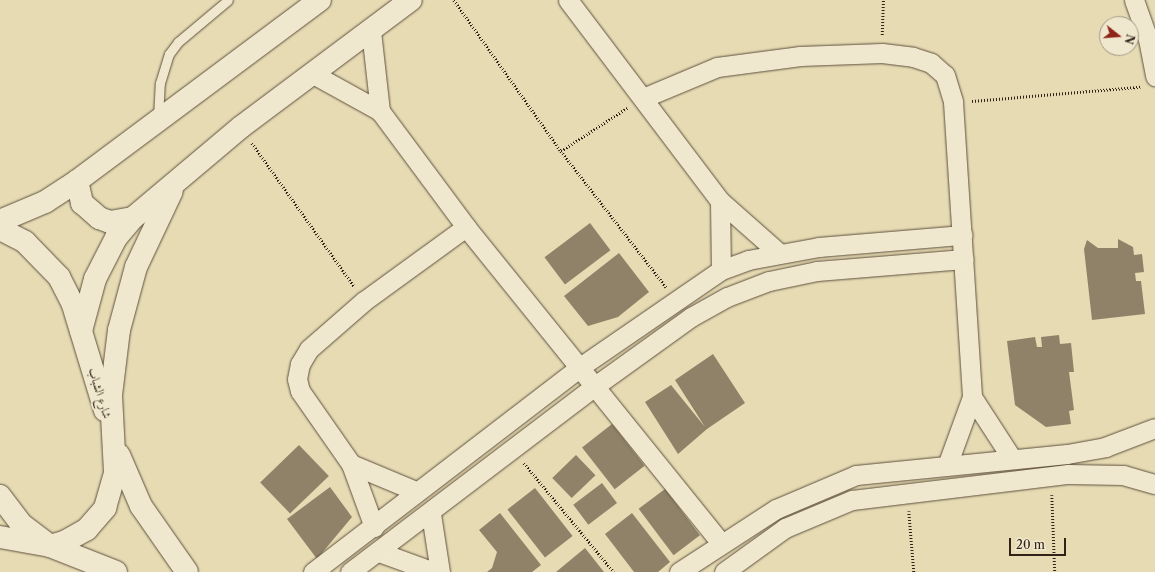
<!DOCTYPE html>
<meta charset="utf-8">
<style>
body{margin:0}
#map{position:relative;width:1155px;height:572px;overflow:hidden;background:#e6dbb3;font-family:"Libre Caslon Text",Amiri,serif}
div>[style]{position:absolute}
.building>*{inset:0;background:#908268;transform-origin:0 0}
.path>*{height:2.5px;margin-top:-1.25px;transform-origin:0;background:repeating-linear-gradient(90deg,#322117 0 1px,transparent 0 3px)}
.roads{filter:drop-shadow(0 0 1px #5f503e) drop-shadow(0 0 1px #5f503e)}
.service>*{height:9px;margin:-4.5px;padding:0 4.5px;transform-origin:4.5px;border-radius:4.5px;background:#efe8ce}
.minor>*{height:19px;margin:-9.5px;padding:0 9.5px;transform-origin:9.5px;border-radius:9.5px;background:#efe8ce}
.tertiary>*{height:22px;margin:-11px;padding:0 11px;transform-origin:11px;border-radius:11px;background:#efe8ce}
span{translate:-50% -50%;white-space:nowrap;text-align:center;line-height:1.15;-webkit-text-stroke:4px #efe8ce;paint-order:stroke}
.street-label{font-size:12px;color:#322117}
.north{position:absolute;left:1099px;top:16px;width:40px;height:40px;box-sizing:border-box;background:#efe8ce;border:1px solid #a39885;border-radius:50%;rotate:107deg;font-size:11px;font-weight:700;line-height:16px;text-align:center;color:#322117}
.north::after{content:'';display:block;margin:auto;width:14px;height:18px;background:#8f2418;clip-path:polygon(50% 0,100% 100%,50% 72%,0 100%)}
.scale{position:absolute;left:1009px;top:538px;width:57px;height:18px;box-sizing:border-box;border:2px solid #322117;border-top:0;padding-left:5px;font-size:12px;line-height:14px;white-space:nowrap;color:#322117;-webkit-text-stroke:3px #efe8ce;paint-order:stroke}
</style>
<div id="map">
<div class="building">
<i style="left:590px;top:223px;width:34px;height:57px;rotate:53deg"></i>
<i style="clip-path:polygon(1118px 239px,1133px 247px,1134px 255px,1142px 254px,1144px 272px,1135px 273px,1136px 281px,1141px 281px,1145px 314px,1092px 320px,1084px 249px,1087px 240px,1098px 248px,1118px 248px)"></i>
<i style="clip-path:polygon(619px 253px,649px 292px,618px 317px,588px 326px,564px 296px)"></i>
<i style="clip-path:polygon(1059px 335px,1060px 344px,1071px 343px,1074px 372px,1069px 372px,1074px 410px,1069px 411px,1071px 424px,1046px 427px,1015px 405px,1007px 341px,1035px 337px,1037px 347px,1042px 347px,1041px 337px)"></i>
<i style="clip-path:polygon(713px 354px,745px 403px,707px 429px,678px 454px,645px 402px,671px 385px,705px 427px,675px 380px)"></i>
<i style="left:612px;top:424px;width:53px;height:38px;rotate:52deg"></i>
<i style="left:299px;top:445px;width:43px;height:54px;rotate:46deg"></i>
<i style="left:576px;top:455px;width:28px;height:33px;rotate:46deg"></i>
<i style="left:602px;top:483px;width:25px;height:36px;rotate:53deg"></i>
<i style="clip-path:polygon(330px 487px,352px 517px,317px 559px,287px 519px)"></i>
<i style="left:535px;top:488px;width:61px;height:35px;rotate:52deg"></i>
<i style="left:665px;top:489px;width:58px;height:33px;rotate:53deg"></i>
<i style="clip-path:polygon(500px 513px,541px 565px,532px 572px,487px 572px,492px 568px,497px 552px,479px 530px)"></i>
<i style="clip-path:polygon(632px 513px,670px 562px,658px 572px,634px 572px,605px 534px)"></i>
<i style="clip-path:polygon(585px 548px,604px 572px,556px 572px)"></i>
</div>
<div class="path">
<i style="left:454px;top:0;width:185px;rotate:54.7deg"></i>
<i style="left:561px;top:151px;width:172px;rotate:52.3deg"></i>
<i style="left:882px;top:35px;width:35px;rotate:-88deg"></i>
<i style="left:972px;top:101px;width:169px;rotate:-4.8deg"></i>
<i style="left:252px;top:143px;width:176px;rotate:54.5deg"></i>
<i style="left:561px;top:151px;width:79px;rotate:-33.1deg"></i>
<i style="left:524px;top:463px;width:141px;rotate:50.5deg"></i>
<i style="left:1052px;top:495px;width:77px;rotate:87.8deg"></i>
<i style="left:909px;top:511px;width:61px;rotate:85.3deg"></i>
</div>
<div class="roads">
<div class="service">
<i style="left:158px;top:118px;width:35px;rotate:-87deg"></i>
<i style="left:160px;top:83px;width:30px;rotate:-73deg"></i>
<i style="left:169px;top:54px;width:15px;rotate:-53deg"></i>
<i style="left:178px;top:42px;width:65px;rotate:-40deg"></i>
</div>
<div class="minor">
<i style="left:568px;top:0;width:252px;rotate:52.9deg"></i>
<i style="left:720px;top:201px;width:79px;rotate:41.4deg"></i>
<i style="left:1134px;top:0;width:41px;rotate:70.3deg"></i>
<i style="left:1148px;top:39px;width:38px;rotate:79deg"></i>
<i style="left:371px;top:31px;width:81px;rotate:83.6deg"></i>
<i style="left:313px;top:74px;width:77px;rotate:28.9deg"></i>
<i style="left:380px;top:111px;width:144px;rotate:53.4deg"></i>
<i style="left:466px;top:227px;width:406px;rotate:51.1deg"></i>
<i style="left:643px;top:98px;width:80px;rotate:-22.7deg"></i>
<i style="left:717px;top:67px;width:84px;rotate:-7.5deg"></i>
<i style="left:800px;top:56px;width:82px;rotate:-2.1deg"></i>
<i style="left:882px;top:53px;width:31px;rotate:7deg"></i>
<i style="left:913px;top:57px;width:19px;rotate:18deg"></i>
<i style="left:931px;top:63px;width:18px;rotate:41deg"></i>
<i style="left:945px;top:75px;width:28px;rotate:73deg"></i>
<i style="left:953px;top:102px;width:296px;rotate:86.3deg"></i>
<i style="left:972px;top:397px;width:70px;rotate:110deg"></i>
<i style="left:720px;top:201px;width:69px;rotate:89.2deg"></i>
<i style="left:972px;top:397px;width:72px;rotate:57deg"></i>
<i style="left:351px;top:464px;width:70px;rotate:22.6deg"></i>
<i style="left:431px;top:514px;width:59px;rotate:81.2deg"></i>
<i style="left:374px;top:527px;width:67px;rotate:-110.1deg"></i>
<i style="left:351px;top:464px;width:89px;rotate:-124.9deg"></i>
<i style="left:300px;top:391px;width:12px;rotate:-104deg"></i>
<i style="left:297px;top:379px;width:15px;rotate:-79deg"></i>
<i style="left:300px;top:364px;width:17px;rotate:-59deg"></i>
<i style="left:309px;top:349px;width:73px;rotate:-41.1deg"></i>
<i style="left:364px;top:301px;width:126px;rotate:-36deg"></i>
<i style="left:379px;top:552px;width:59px;rotate:20deg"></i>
<i style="left:313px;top:572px;width:337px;rotate:-37.5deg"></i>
<i style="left:580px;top:367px;width:171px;rotate:-34.5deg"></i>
<i style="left:721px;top:270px;width:29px;rotate:-20deg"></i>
<i style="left:748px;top:260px;width:72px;rotate:-10.4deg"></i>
<i style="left:819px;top:247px;width:144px;rotate:-4.8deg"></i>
<i style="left:350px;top:572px;width:308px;rotate:-37.2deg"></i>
<i style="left:595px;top:386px;width:118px;rotate:-35.7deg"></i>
<i style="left:691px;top:317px;width:41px;rotate:-29.1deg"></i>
<i style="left:727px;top:297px;width:45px;rotate:-20.9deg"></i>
<i style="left:769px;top:281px;width:49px;rotate:-11.8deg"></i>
<i style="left:817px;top:271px;width:147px;rotate:-4.7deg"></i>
<i style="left:679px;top:572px;width:116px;rotate:-33deg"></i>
<i style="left:776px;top:509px;width:87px;rotate:-23deg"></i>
<i style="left:856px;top:475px;width:212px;rotate:-5.7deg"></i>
<i style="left:1067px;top:454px;width:39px;rotate:-10deg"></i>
<i style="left:1105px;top:447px;width:53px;rotate:-20.8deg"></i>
<i style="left:724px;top:572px;width:75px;rotate:-35.8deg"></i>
<i style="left:785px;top:528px;width:73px;rotate:-22.7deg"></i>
<i style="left:852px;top:500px;width:218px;rotate:-6.9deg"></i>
<i style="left:1068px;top:474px;width:55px;rotate:1deg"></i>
<i style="left:1123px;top:475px;width:33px;rotate:16deg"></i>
</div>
<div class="tertiary">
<i style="left:77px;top:181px;width:23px;rotate:77deg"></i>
<i style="left:82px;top:203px;width:23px;rotate:41deg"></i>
<i style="left:99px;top:218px;width:12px;rotate:20deg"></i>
<i style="left:110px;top:222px;width:23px;rotate:-10deg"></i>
<i style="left:0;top:221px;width:49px;rotate:-22.9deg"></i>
<i style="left:45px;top:202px;width:38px;rotate:-33deg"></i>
<i style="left:77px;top:181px;width:303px;rotate:-36.7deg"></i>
<i style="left:0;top:229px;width:28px;rotate:27deg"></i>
<i style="left:25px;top:242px;width:49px;rotate:45.8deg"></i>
<i style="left:59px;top:277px;width:31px;rotate:63deg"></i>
<i style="left:73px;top:305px;width:110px;rotate:73.1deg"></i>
<i style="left:81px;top:331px;width:54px;rotate:-74.9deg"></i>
<i style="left:95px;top:279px;width:46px;rotate:-62.9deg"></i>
<i style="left:116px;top:238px;width:26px;rotate:-50deg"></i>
<i style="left:133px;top:218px;width:141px;rotate:-40.1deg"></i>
<i style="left:241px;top:127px;width:212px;rotate:-36.8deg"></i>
<i style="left:119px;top:455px;width:56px;rotate:66.7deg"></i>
<i style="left:141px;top:506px;width:80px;rotate:55.1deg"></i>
<i style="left:0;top:496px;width:35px;rotate:53deg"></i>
<i style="left:21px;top:524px;width:36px;rotate:37deg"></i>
<i style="left:50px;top:546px;width:71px;rotate:21.5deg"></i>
<i style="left:0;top:537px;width:51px;rotate:10.2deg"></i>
<i style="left:50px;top:546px;width:15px;rotate:-16deg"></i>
<i style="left:64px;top:542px;width:26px;rotate:-29deg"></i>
<i style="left:87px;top:529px;width:28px;rotate:-49deg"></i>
<i style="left:105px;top:508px;width:37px;rotate:-74deg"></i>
<i style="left:115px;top:472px;width:77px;rotate:-93deg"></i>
<i style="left:111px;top:395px;width:65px;rotate:-83deg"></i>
<i style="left:119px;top:330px;width:65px;rotate:-74.9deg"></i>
<i style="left:136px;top:267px;width:84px;rotate:-64.7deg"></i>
</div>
</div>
<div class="street-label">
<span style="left:100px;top:393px;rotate:73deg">شارع الشباب</span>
</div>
<div class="north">N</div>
<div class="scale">20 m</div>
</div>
